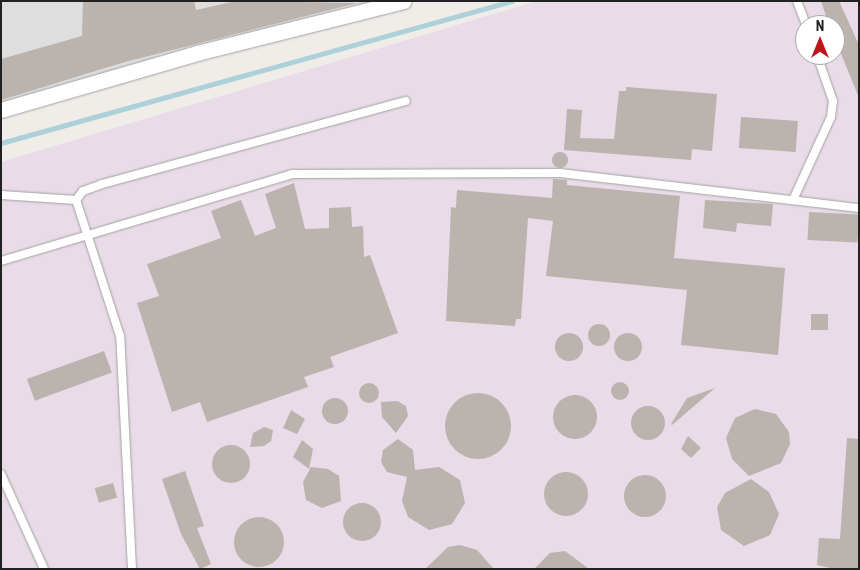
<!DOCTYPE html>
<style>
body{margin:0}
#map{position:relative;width:860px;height:570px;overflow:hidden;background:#f0ede9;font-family:"Roboto Condensed",sans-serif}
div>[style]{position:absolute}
.residential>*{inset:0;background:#dfdede}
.industrial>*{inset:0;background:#e9dbe7}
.stream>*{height:4.5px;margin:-2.25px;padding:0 2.25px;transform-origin:2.25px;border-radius:2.25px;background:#aed1d9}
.building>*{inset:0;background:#bab3ae;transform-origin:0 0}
.round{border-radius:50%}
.roads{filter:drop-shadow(0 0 1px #a2a2a2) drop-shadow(0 0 1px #a2a2a2)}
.lane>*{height:8px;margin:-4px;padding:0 4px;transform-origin:4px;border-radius:4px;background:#fff}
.street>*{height:15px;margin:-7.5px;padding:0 7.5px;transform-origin:7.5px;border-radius:7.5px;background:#fff}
span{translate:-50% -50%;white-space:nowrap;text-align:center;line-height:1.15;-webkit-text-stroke:4px #fff;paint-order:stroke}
.frame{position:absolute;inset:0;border:2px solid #212121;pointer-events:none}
.north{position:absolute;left:795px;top:15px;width:50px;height:50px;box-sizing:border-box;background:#fff;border:1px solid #a6a6a6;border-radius:50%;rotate:0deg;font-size:14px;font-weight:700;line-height:20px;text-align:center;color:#212121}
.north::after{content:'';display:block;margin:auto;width:18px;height:22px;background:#be141a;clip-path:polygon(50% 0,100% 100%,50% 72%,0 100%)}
</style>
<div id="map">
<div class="residential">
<i style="clip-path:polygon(1px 1px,399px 1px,1px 118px)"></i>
</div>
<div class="industrial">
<i style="clip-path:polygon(evenodd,537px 1px,859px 1px,859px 569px,1px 569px,1px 162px,537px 1px,805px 25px,835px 25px,835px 55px,805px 55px,805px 25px)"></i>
</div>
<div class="stream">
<i style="left:1px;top:143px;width:530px;rotate:-15.53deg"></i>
</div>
<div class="building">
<i style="clip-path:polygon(83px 1px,194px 1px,196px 10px,236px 1px,357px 3px,125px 62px,1px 100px,1px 59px,82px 36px)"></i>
<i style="clip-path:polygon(821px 1px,839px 1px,859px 45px,859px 98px,835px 39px,835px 25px,812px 25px,811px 21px,826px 16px)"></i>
<i style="clip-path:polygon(626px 87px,717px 94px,712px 151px,692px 149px,691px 160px,564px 150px,567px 109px,582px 110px,580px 138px,614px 139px,619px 91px,626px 91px)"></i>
<i style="left:741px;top:117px;width:57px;height:31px;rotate:4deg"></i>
<i class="round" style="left:552px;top:152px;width:16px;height:16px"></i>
<i style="clip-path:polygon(553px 179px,567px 180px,567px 185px,680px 196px,674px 258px,785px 268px,778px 355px,681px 345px,687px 290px,546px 276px,553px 221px,528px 218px,521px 319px,516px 319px,515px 326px,446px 321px,451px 207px,456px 208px,457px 190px,552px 198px)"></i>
<i style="clip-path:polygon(294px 183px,305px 229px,329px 228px,329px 208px,351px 207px,352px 227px,363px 226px,364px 257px,370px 255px,398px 333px,330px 357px,334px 367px,304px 377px,308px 387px,207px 422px,200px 402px,172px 412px,137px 303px,159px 296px,147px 264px,221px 238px,211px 211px,241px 200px,255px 236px,276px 228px,265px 194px)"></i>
<i style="clip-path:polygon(705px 200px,773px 204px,771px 226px,737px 223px,736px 232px,703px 228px)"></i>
<i style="left:809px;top:212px;width:50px;height:28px;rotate:3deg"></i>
<i style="left:811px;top:314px;width:17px;height:16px"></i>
<i class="round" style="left:588px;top:324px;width:22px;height:22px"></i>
<i class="round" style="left:614px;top:333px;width:28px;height:28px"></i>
<i class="round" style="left:555px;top:333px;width:28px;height:28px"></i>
<i style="left:104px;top:351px;width:23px;height:82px;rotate:70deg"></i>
<i class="round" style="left:611px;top:382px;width:18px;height:18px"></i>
<i class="round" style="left:359px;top:383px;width:20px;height:20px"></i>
<i style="clip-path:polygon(715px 388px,672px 425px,671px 424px,687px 398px)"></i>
<i class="round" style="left:445px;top:393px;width:66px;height:66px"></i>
<i class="round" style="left:553px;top:395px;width:44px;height:44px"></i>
<i class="round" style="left:322px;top:398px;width:26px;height:26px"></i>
<i style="clip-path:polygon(397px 401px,406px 406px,408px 416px,396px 433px,382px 417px,381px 402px)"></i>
<i class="round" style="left:631px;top:406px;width:34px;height:34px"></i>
<i style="clip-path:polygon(755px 409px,776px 414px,789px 432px,790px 444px,781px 463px,749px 476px,732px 459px,726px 438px,735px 418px)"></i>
<i style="clip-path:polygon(291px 410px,305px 419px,297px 434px,283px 428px)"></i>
<i style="clip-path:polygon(264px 427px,273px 430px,271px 441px,264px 446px,250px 447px,253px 433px)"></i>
<i style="clip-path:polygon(688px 436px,701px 448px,691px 458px,681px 449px)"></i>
<i style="clip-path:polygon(847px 438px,859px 439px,859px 569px,834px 569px,817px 565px,819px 538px,840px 539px)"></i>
<i style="clip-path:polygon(398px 439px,413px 450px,415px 470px,439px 467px,460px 480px,465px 503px,452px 524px,429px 530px,408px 517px,402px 501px,407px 477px,387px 472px,381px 462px,383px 450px)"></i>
<i style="clip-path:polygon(302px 440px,313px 449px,309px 469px,293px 457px)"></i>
<i class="round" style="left:212px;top:445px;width:38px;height:38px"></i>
<i style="clip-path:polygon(311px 467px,328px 469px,339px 476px,341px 501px,322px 508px,306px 500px,303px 482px)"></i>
<i style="clip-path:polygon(185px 471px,204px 526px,197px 528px,211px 564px,200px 569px,181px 534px,162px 479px)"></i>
<i class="round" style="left:544px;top:472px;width:44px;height:44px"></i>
<i class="round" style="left:624px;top:475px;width:42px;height:42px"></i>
<i style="clip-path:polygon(751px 479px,769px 492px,779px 514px,770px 535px,744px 546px,721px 530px,717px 507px,725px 493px)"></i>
<i style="left:113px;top:483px;width:15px;height:19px;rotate:74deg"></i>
<i class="round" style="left:343px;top:503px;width:38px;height:38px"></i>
<i class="round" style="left:234px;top:517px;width:50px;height:50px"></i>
<i style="clip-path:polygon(460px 545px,477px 550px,494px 569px,425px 569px,448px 547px)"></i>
<i style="clip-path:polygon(565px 551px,589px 569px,534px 569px,550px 553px)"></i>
</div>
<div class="roads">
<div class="lane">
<i style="left:797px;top:1px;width:26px;rotate:69deg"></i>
<i style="left:1px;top:195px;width:75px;rotate:3.8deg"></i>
<i style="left:793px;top:200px;width:91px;rotate:-65.4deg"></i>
<i style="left:831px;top:117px;width:16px;rotate:-83deg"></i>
<i style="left:833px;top:101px;width:49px;rotate:-109.2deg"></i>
<i style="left:1px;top:261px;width:304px;rotate:-16.6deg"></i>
<i style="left:292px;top:174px;width:268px;rotate:-0.2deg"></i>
<i style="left:560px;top:173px;width:301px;rotate:6.7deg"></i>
<i style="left:1px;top:474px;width:104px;rotate:65.6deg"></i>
<i style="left:132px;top:569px;width:233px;rotate:-92.9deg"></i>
<i style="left:120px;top:336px;width:143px;rotate:-107.9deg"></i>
<i style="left:76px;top:200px;width:11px;rotate:-52deg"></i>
<i style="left:83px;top:191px;width:20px;rotate:-20deg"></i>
<i style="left:102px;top:184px;width:315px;rotate:-15.3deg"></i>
</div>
<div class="street">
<i style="left:1px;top:110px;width:204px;rotate:-16.2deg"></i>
<i style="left:197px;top:53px;width:213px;rotate:-14.1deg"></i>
</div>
</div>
<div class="frame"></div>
<div class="north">N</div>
</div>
